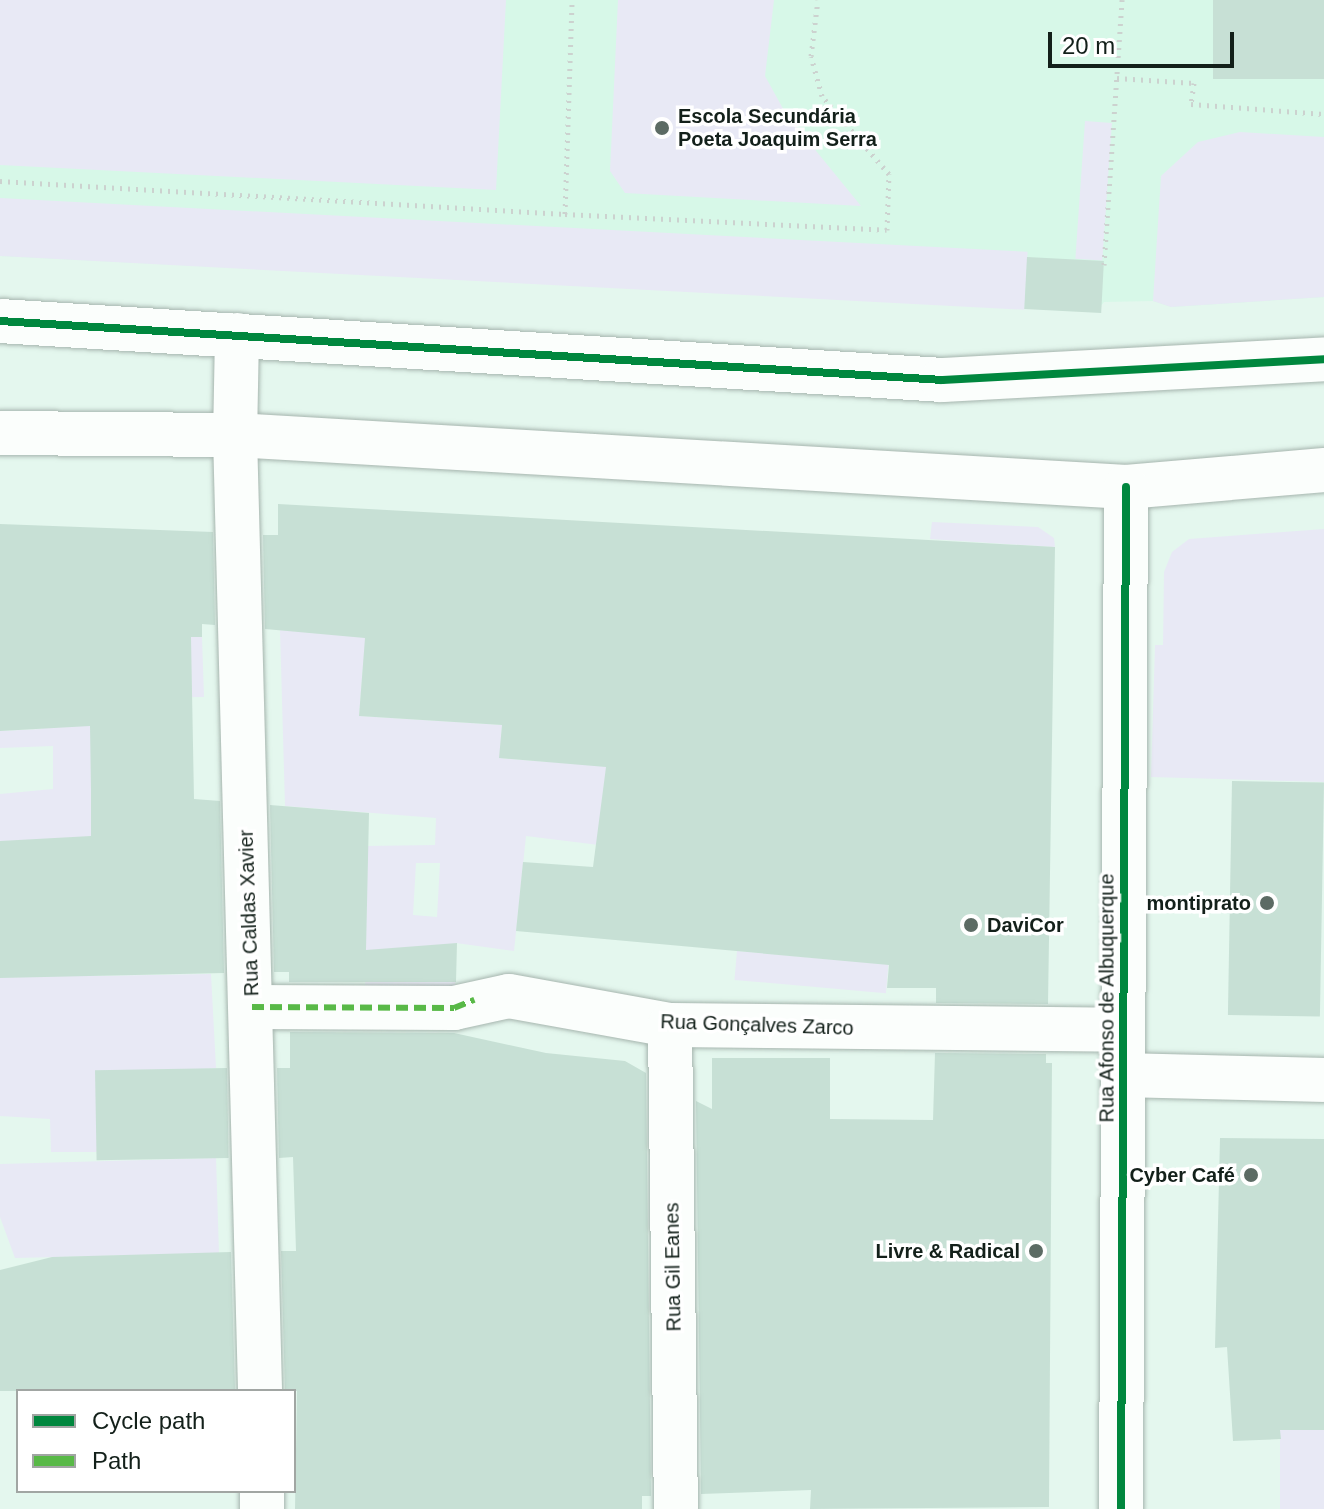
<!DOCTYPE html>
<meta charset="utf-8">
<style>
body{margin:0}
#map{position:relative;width:1324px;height:1509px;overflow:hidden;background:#e4f7ee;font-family:Arial,sans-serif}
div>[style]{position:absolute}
.built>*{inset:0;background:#d7f8e8}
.green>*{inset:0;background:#e8e9f5;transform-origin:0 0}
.building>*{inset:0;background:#c7e0d5;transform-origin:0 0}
.path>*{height:5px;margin-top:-2.5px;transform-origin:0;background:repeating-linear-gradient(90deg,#ccd2cf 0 2px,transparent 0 8px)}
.roads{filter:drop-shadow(0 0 2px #a6b5ae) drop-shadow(0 0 2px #a6b5ae)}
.minor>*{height:44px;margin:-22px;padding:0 22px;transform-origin:22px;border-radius:22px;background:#fbfefc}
.quiet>*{height:6px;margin-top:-3px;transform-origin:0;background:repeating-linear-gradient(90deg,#58b947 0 12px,transparent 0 18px)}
.cycleway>*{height:8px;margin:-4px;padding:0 4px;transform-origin:4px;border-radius:4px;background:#00873e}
.dots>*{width:22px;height:22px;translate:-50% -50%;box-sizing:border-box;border:4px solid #fff;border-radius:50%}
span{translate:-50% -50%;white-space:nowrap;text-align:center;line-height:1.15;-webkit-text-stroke:7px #fff;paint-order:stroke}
.poi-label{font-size:20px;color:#13201a;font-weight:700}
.left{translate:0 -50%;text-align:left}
.right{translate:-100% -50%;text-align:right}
.street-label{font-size:20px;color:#13201a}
.legend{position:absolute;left:16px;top:1389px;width:280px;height:104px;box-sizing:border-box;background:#fff;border:2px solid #a1a6a3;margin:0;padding:10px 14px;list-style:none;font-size:24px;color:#13201a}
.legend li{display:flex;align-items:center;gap:16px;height:40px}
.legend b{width:40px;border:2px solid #a1a6a3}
.scale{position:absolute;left:1048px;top:32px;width:186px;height:36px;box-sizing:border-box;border:4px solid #13201a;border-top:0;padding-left:10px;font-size:24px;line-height:28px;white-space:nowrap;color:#13201a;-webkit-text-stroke:6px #fff;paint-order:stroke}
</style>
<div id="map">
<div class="built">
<i style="clip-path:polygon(0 0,1324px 0,1324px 297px,1171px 307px,1153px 301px,1104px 302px,1096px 312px,0 256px)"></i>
</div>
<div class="green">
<i style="clip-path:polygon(0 0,506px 0,496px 190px,0 165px)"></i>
<i style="clip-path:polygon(618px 0,774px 0,765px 76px,786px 114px,861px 206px,625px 193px,610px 171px)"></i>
<i style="left:1085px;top:121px;width:27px;height:138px;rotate:4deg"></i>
<i style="clip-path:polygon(1240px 132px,1324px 137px,1324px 297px,1171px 307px,1153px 301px,1161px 176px,1198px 142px)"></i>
<i style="left:0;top:198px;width:1029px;height:58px;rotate:3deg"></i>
<i style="clip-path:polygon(932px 522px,1038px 527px,1054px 538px,1055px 547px,930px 539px)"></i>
<i style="clip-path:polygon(1324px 529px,1324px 782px,1151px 777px,1155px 645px,1163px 645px,1164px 572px,1172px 552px,1189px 539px)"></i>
<i style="clip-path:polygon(evenodd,395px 595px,363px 667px,359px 716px,502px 725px,500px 758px,534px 761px,578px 763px,611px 732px,599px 845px,526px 836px,514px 951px,456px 943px,455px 993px,365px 994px,367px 846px,435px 845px,436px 818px,285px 806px,280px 630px,364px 637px,395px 595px,416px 863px,440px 863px,437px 917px,413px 915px,416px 863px)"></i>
<i style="clip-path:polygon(0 627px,202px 637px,204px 697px,92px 698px,94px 976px,211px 974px,216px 1068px,205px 1069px,96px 1152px,51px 1152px,50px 1119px,0 1116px,0 794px,53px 789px,53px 746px,0 748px,0 731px,42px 729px,43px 699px)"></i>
<i style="left:737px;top:951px;width:152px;height:29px;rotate:5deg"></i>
<i style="clip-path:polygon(216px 1158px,219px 1253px,15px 1258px,0 1217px,0 1164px)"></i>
<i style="left:1280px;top:1430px;width:44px;height:79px"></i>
</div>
<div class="building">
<i style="left:1213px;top:0;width:111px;height:79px"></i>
<i style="left:1027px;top:257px;width:77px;height:52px;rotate:3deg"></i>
<i style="clip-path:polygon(278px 504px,1055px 547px,1048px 1004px,936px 1003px,936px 988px,887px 988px,889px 965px,516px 931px,523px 862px,593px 867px,606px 767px,499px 758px,502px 725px,359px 716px,365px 638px,265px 629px,263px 535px,278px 535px)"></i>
<i style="clip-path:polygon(0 524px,213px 532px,215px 625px,202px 624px,202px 637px,191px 637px,194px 799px,220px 801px,224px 973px,0 978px,0 841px,91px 836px,91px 790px,90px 726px,0 731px)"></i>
<i style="left:1232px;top:781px;width:92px;height:234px;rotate:1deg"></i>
<i style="clip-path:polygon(270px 805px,369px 813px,366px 950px,457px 943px,456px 982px,289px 982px,289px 972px,274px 972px)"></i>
<i style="clip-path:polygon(290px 1032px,454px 1033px,546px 1053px,625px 1061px,646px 1073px,651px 1496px,642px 1496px,642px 1509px,295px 1509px,297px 1391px,285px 1391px,281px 1251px,296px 1251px,293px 1157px,279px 1158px,277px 1068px,290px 1068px)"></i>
<i style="clip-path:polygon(935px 1053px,1046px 1054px,1046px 1063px,1052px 1063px,1049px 1507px,810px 1509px,811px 1490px,701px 1494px,696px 1101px,712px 1109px,712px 1058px,830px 1058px,830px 1119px,933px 1120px)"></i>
<i style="left:227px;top:1068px;width:90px;height:132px;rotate:89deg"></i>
<i style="clip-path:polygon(1220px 1138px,1324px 1139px,1324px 1430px,1280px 1430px,1281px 1439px,1233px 1441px,1227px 1347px,1215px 1348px)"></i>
<i style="clip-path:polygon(231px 1252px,235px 1391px,0 1391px,0 1270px,52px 1257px)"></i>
</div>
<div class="path">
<i style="left:1117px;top:78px;width:77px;rotate:3.7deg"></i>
<i style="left:1194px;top:83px;width:21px;rotate:98deg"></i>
<i style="left:1191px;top:104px;width:133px;rotate:4.3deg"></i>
<i style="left:0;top:181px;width:566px;rotate:3.34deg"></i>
<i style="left:565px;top:214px;width:214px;rotate:-88.1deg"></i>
<i style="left:565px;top:214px;width:322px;rotate:2.8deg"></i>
<i style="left:887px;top:230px;width:56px;rotate:-88deg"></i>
<i style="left:889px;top:174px;width:103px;rotate:-130.7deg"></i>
<i style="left:822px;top:96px;width:41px;rotate:-105.4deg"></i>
<i style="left:811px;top:56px;width:56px;rotate:-82.9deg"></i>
<i style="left:1104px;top:265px;width:266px;rotate:-86.1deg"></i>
</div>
<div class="roads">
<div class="minor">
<i style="left:0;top:321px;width:944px;rotate:3.58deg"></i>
<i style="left:942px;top:380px;width:383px;rotate:-3.1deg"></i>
<i style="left:237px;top:335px;width:100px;rotate:91.1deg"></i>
<i style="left:235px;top:435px;width:956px;rotate:88.5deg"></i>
<i style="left:0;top:433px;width:235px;rotate:0.5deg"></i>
<i style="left:235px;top:435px;width:893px;rotate:3.34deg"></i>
<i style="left:1126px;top:487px;width:199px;rotate:-4.9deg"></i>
<i style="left:252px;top:1007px;width:202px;rotate:0.3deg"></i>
<i style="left:454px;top:1008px;width:56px;rotate:-12.3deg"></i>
<i style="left:509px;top:996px;width:164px;rotate:10.2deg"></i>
<i style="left:670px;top:1025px;width:453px;rotate:0.6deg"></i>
<i style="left:670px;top:1025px;width:484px;rotate:89.3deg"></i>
<i style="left:1123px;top:1075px;width:201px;rotate:1.4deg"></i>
<i style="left:262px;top:1491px;width:18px;rotate:90deg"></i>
<i style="left:1121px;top:1509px;width:1022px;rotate:-89.72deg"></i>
</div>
</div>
<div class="quiet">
<i style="left:252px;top:1007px;width:202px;rotate:0.3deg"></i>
<i style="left:454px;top:1008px;width:22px;rotate:-22deg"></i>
</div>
<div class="cycleway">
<i style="left:0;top:321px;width:944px;rotate:3.58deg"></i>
<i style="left:942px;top:380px;width:383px;rotate:-3.1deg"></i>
<i style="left:1121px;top:1509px;width:1022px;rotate:-89.72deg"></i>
</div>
<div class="dots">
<i style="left:662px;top:128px;background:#5c6b64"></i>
<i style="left:1267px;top:903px;background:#5c6b64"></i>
<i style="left:971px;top:925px;background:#5c6b64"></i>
<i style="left:1251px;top:1175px;background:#5c6b64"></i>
<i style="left:1036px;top:1251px;background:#5c6b64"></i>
</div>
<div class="poi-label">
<span class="left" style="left:678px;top:128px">Escola Secundária<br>Poeta Joaquim Serra</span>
<span class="right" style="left:1251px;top:903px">montiprato</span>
<span class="left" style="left:987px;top:925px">DaviCor</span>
<span class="right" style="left:1235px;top:1175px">Cyber Café</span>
<span class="right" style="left:1020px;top:1251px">Livre &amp; Radical</span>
</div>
<div class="street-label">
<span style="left:249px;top:913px;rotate:-92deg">Rua Caldas Xavier</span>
<span style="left:1107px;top:998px;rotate:-90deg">Rua Afonso de Albuquerque</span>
<span style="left:757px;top:1025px;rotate:2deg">Rua Gonçalves Zarco</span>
<span style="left:673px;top:1267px;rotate:-91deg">Rua Gil Eanes</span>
</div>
<ul class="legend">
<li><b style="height:10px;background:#00873e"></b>Cycle path</li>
<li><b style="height:10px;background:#58b947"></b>Path</li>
</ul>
<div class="scale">20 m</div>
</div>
